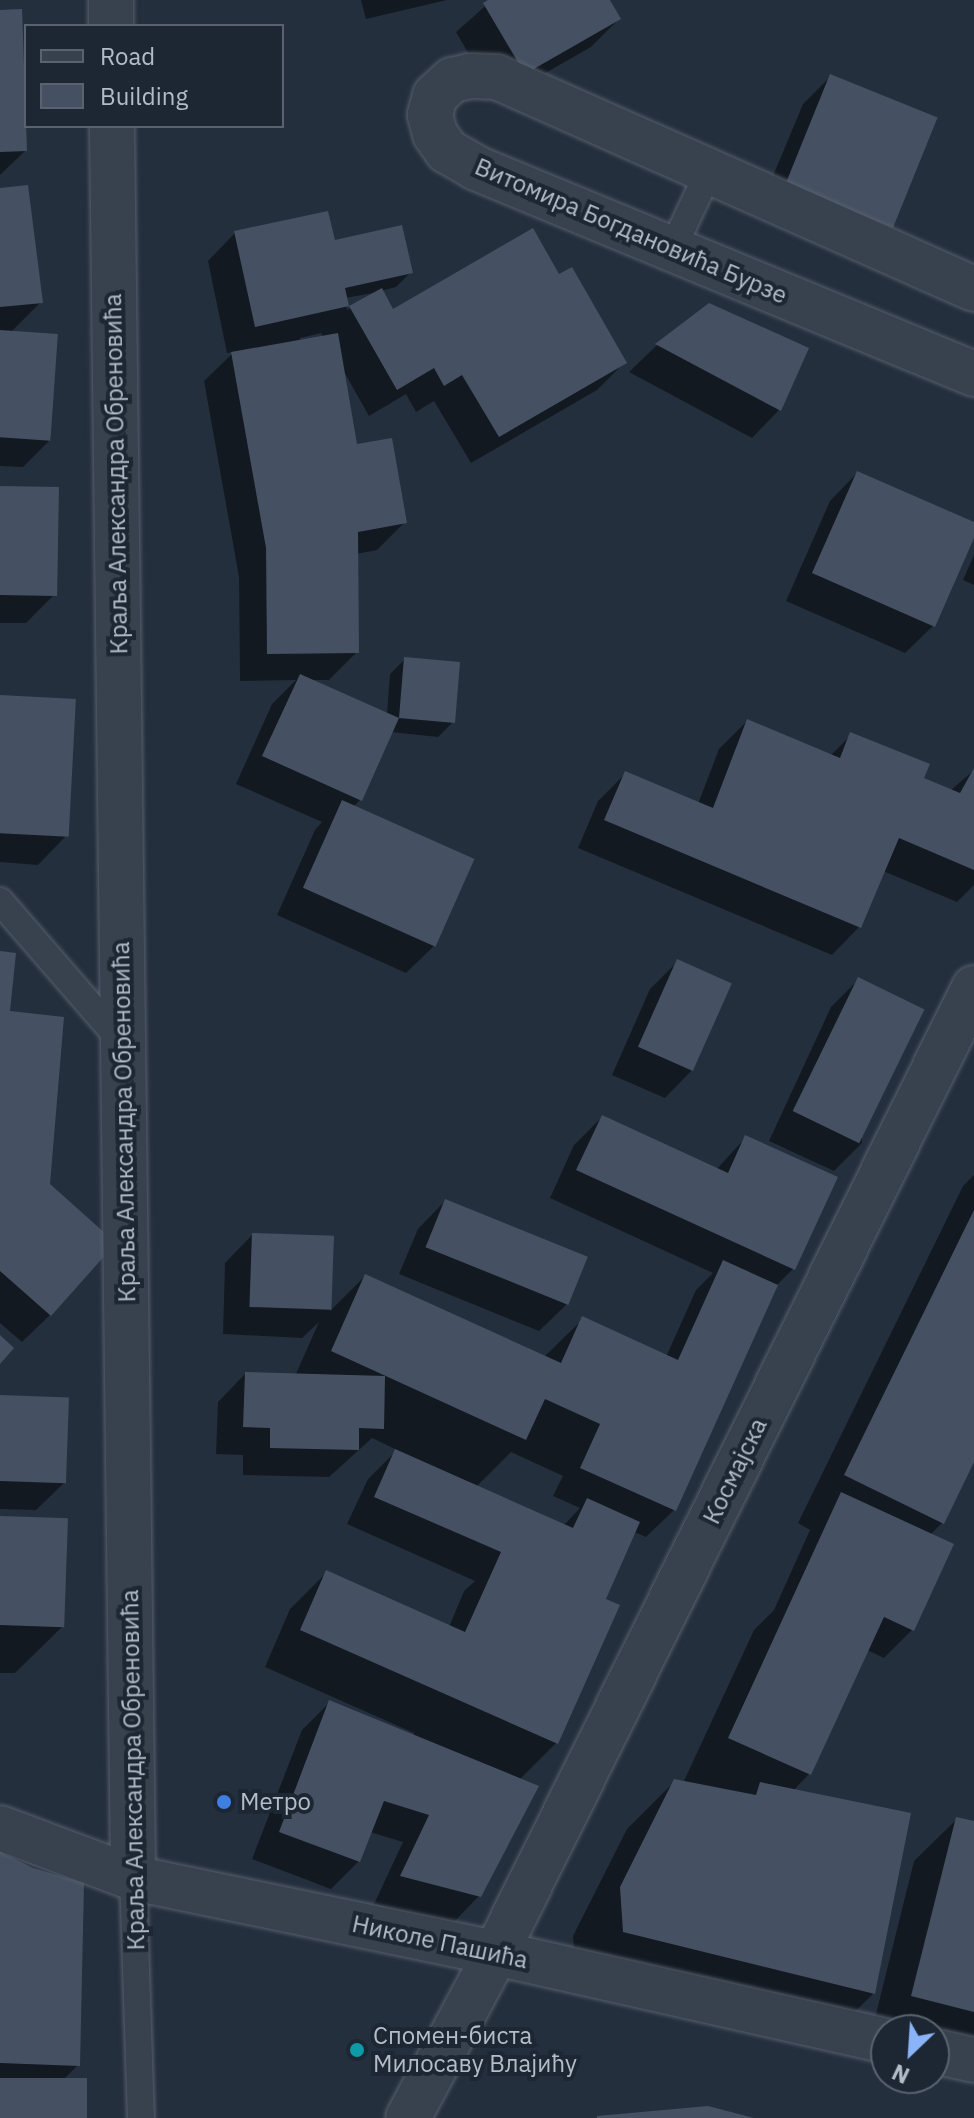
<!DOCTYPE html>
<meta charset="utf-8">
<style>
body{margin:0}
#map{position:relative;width:974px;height:2118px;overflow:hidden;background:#242f3e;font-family:"IBM Plex Sans",sans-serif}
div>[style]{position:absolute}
.shadow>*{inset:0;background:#0007}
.building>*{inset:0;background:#455162;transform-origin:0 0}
.roads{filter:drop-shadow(0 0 2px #565f6c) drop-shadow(0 0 2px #565f6c)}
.service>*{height:26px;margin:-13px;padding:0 13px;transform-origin:13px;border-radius:13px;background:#38414e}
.minor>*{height:44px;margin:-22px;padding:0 22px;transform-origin:22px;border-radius:22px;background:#38414e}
.tertiary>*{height:44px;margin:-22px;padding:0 22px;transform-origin:22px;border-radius:22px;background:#38414e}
.dots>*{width:22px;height:22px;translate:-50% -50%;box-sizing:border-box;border:4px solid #1d2633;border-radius:50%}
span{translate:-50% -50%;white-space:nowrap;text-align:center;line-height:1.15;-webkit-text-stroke:8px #1d2633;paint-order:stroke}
.street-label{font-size:24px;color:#b4bcc9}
.poi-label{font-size:24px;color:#b4bcc9}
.left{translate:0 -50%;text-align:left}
.legend{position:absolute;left:24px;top:24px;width:260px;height:104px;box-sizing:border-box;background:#1d2633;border:2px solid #59626f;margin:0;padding:10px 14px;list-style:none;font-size:24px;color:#b4bcc9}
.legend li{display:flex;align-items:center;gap:16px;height:40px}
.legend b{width:40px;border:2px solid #59626f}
.north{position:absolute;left:870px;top:2014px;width:80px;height:80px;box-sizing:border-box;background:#1d2633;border:2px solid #59626f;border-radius:50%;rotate:205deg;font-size:22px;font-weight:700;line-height:32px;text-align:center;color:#b4bcc9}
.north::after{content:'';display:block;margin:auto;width:28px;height:36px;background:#8ab4f8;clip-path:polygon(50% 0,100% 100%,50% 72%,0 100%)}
</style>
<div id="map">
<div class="shadow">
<i style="clip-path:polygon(361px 0,447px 0,366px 19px)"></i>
<i style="clip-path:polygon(492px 0,610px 0,619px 19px,591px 47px,496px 101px,456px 32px)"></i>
<i style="clip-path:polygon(0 12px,25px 151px,0 175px)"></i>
<i style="clip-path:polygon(830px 77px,935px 120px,758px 212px,803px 104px)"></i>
<i style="clip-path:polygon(0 190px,41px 302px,10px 333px,51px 439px,23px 467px,0 466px)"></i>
<i style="clip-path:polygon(evenodd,235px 233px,333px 244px,410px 273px,396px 287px,381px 291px,393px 312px,559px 277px,625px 362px,597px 390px,471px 463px,434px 401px,416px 412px,406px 394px,369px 416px,343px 370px,356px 447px,405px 522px,377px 550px,356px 554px,357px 652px,329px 680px,309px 680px,387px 714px,390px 674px,405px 659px,453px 722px,438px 737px,391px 732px,361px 799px,353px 807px,434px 946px,406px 973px,277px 915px,315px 830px,322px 822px,236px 784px,272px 704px,296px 680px,240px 681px,239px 577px,204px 381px,234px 352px,227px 353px,208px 261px,235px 233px,379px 292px,347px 310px,345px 298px,379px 292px,235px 233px,321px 333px,323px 337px,300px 341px,300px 338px,321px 333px)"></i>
<i style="clip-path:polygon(710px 305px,806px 349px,779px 410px,752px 438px,629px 372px,656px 346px)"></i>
<i style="clip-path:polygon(857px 473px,974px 524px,974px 533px,933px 626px,905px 653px,786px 601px,830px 501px)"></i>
<i style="clip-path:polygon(0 488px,54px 595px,26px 623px,0 623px)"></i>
<i style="clip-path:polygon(974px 555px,974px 585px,963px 580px)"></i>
<i style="clip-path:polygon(0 697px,65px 837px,38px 865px,0 862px)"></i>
<i style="clip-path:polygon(747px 721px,830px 756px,851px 735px,922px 779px,950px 791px,974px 770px,974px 885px,957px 902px,883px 871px,859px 927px,832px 955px,578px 848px,598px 801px,626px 773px,698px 804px,719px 749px)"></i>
<i style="clip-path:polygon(0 953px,8px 1012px,48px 1184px,50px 1315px,22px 1342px,0 1323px)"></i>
<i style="clip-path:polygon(677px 962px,692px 1070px,665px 1098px,612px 1075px,650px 989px)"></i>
<i style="clip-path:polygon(858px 980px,862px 1143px,834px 1171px,769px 1141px,831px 1007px)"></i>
<i style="clip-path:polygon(evenodd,602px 1117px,716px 1170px,746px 1137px,835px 1178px,793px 1269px,774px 1288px,674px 1510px,646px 1537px,634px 1532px,604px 1598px,556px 1743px,519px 1780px,479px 1896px,452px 1924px,374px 1904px,403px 1842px,370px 1832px,359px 1861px,331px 1889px,252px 1859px,302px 1730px,329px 1703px,413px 1737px,414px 1733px,265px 1667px,290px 1609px,327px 1572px,449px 1627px,464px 1591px,475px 1581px,347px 1524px,368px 1479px,397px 1450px,372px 1438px,329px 1477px,243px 1475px,243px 1455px,216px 1454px,218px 1402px,245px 1374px,295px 1376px,319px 1322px,302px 1338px,223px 1334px,225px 1263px,252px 1235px,332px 1237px,330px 1311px,365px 1276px,544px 1357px,583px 1319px,666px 1357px,696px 1290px,713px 1273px,550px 1198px,574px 1145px,602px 1117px,511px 1452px,563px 1476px,553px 1496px,580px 1508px,563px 1526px,476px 1487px,511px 1452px)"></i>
<i style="clip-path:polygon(974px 1175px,974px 1458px,942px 1523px,930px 1535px,951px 1545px,912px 1630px,884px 1658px,867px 1650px,809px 1774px,793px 1791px,874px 1993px,826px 2040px,576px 1979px,573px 1936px,627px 1829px,675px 1781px,683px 1783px,754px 1630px,774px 1610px,810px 1530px,798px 1523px,963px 1186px)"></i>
<i style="clip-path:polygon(445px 1201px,567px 1304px,539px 1331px,399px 1274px,418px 1229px)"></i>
<i style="clip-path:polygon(0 1397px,64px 1483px,36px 1510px,0 1509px)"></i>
<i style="clip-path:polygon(0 1518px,63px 1626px,15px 1673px,0 1673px)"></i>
<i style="clip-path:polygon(957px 1819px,974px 1823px,974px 2065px,934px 2030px,886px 2030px,870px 2038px,914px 1861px)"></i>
<i style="clip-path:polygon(0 1855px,78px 2065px,63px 2080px,85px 2118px,0 2118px)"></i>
</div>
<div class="building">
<i style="clip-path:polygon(488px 0,610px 0,621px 19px,525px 74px,483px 3px)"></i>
<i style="clip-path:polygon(22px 9px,27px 151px,0 152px,0 10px)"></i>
<i style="left:830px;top:74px;width:116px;height:119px;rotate:22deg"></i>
<i style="clip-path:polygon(28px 185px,43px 303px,0 307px,0 188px)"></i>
<i style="clip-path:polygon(328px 211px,335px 240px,402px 225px,413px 273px,345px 288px,349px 306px,255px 327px,234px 231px)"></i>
<i style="clip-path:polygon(533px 228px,559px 274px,572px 267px,627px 363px,499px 437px,462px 375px,444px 386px,434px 368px,397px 390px,349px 306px,382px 288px,393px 309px)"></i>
<i style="clip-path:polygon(709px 303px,809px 348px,781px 411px,655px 344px)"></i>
<i style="left:0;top:330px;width:58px;height:107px;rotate:4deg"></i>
<i style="clip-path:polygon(338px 333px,357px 444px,392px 438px,407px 523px,358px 532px,359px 653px,267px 654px,266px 548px,231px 352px)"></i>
<i style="clip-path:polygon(857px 471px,974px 522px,974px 538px,935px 627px,812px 573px)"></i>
<i style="left:0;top:486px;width:59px;height:109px;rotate:1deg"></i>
<i style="clip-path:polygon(404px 657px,460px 662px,455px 723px,399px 718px,362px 801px,262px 756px,300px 674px,399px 718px)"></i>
<i style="left:0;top:695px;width:76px;height:138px;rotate:3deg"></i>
<i style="clip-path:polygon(747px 719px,840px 758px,850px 732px,930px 764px,924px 778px,960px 793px,974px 768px,974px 870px,899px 838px,861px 928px,604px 820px,625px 771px,713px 808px)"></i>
<i style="left:342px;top:800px;width:145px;height:96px;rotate:24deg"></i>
<i style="clip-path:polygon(0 951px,16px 953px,10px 1011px,64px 1017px,50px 1184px,116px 1243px,51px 1316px,0 1271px)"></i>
<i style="left:677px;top:959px;width:60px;height:96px;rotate:24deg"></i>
<i style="left:858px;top:977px;width:74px;height:149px;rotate:26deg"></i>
<i style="clip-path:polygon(602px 1115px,728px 1173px,745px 1135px,838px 1177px,795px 1270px,576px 1170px)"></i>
<i style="left:445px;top:1199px;width:154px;height:52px;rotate:22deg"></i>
<i style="clip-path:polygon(974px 1210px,974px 1462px,944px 1524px,844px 1475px)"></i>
<i style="left:252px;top:1233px;width:82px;height:74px;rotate:2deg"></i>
<i style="clip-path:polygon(723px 1260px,778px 1285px,676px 1511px,580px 1468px,600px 1424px,545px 1399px,526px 1440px,331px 1351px,365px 1274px,561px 1363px,582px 1316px,678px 1360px)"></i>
<i style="clip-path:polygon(0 1335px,14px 1348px,0 1364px)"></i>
<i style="clip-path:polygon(245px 1372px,385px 1376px,384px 1429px,359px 1428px,359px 1450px,270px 1448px,270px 1428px,243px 1427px)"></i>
<i style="left:0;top:1395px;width:69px;height:86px;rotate:2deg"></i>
<i style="clip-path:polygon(395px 1449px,573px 1528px,587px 1498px,640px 1522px,606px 1599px,620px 1605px,558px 1744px,300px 1630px,326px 1570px,465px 1632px,501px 1552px,374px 1497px)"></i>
<i style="clip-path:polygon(841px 1492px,954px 1544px,914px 1631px,884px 1617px,811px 1775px,728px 1738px)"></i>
<i style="left:0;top:1516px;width:68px;height:109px;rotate:2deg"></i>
<i style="clip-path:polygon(329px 1700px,539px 1786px,481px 1897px,400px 1876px,429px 1815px,384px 1801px,360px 1862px,279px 1832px)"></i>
<i style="clip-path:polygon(674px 1779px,756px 1795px,760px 1782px,911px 1813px,875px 1994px,623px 1932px,620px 1887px)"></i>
<i style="clip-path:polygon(956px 1817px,974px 1821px,974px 2012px,911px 1996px)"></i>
<i style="clip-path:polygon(0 1852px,33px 1868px,84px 1883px,80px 2066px,0 2063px)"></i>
<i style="left:87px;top:2078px;width:40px;height:87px;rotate:90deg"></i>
<i style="clip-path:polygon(708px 2106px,754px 2118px,597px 2118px,597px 2116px)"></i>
</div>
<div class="roads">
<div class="service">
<i style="left:672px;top:250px;width:87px;rotate:-64.9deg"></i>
<i style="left:0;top:901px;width:188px;rotate:49.1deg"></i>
<i style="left:133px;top:1878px;width:240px;rotate:88.1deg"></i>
</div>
<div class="minor">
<i style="left:111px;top:0;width:26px;rotate:90deg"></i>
<i style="left:112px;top:126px;width:1752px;rotate:89.31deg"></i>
<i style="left:974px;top:289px;width:522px;rotate:-156.04deg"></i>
<i style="left:497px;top:77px;width:27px;rotate:-178deg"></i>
<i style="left:470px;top:76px;width:18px;rotate:167deg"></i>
<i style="left:452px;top:80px;width:23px;rotate:137deg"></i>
<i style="left:435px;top:96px;width:20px;rotate:105deg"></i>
<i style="left:430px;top:115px;width:20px;rotate:75deg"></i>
<i style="left:435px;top:134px;width:21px;rotate:55deg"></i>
<i style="left:447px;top:151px;width:34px;rotate:30deg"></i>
<i style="left:476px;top:168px;width:539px;rotate:22.47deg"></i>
<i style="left:408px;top:2118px;width:187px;rotate:-61.9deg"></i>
<i style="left:496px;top:1953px;width:1077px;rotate:-63.65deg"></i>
</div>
<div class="tertiary">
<i style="left:0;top:1828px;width:142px;rotate:20.6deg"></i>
<i style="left:133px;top:1878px;width:371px;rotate:11.7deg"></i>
<i style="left:496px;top:1953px;width:400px;rotate:12.7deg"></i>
<i style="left:934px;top:2051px;width:41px;rotate:12.7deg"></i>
</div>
</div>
<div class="dots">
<i style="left:224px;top:1802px;background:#3f7fe0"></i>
<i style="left:357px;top:2050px;background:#0f9aa8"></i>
</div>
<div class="street-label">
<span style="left:631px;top:231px;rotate:23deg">Витомира Богдановића Бурзе</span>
<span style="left:116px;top:474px;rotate:-91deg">Краља Александра Обреновића</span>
<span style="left:124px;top:1122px;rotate:-91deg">Краља Александра Обреновића</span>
<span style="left:735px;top:1471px;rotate:-64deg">Космајска</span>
<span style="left:133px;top:1770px;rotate:-91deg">Краља Александра Обреновића</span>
<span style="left:440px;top:1942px;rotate:12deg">Николе Пашића</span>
</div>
<div class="poi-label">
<span class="left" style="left:240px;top:1802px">Метро</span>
<span class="left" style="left:373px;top:2050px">Спомен-биста<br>Милосаву Влајићу</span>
</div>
<ul class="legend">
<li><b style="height:10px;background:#38414e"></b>Road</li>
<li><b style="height:22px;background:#455162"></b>Building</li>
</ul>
<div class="north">N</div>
</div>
